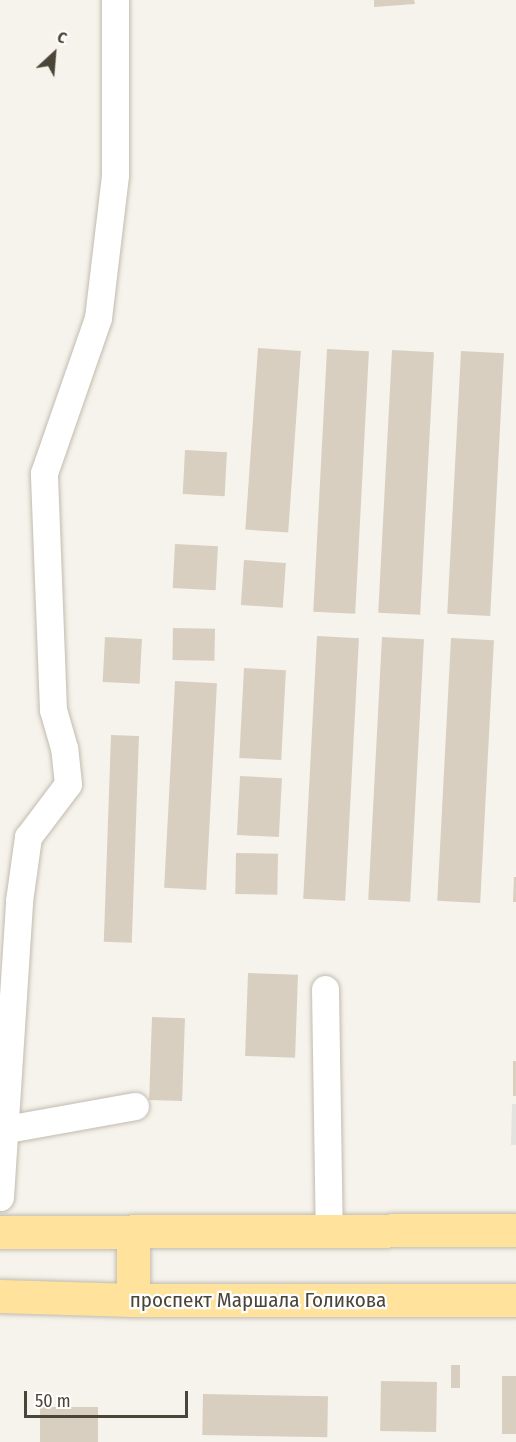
<!DOCTYPE html>
<meta charset="utf-8">
<style>
body{margin:0}
#map{position:relative;width:516px;height:1442px;overflow:hidden;background:#f6f3ec;font-family:"Fira Sans Condensed",sans-serif}
div>[style]{position:absolute}
.parking>*{inset:0;background:#e5e3e0}
.building>*{inset:0;background:#d8cfc1;transform-origin:0 0}
.roads{filter:drop-shadow(0 0 2px #c2bbae) drop-shadow(0 0 2px #c2bbae)}
.minor>*{height:27px;margin:-13.5px;padding:0 13.5px;transform-origin:13.5px;border-radius:13.5px;background:#fff}
.major>*{height:33px;margin:-16.5px;padding:0 16.5px;transform-origin:16.5px;border-radius:16.5px;background:#ffe39c}
span{translate:-50% -50%;white-space:nowrap;text-align:center;line-height:1.15;-webkit-text-stroke:4.5px #fff;paint-order:stroke}
.street-label{font-size:21px;color:#4b4439}
.north{position:absolute;left:24px;top:24px;width:60px;height:60px;-webkit-text-stroke:4px #fff;paint-order:stroke;rotate:26deg;font-size:16px;font-weight:700;line-height:24px;text-align:center;color:#4b4439}
.north::after{content:'';display:block;margin:auto;width:21px;height:27px;background:#4b4439;clip-path:polygon(50% 0,100% 100%,50% 72%,0 100%)}
.scale{position:absolute;left:24px;top:1391px;width:164px;height:27px;box-sizing:border-box;border:3px solid #4b4439;border-top:0;padding-left:8px;font-size:18px;line-height:21px;white-space:nowrap;color:#4b4439;-webkit-text-stroke:4px #fff;paint-order:stroke}
</style>
<div id="map">
<div class="parking">
<i style="clip-path:polygon(512px 1104px,516px 1104px,516px 1145px,511px 1145px)"></i>
</div>
<div class="building">
<i style="clip-path:polygon(374px 0,414px 0,415px 4px,374px 7px)"></i>
<i style="left:258px;top:348px;width:43px;height:182px;rotate:4deg"></i>
<i style="left:327px;top:349px;width:42px;height:263px;rotate:3deg"></i>
<i style="left:392px;top:350px;width:42px;height:263px;rotate:3deg"></i>
<i style="left:461px;top:351px;width:43px;height:263px;rotate:3deg"></i>
<i style="left:185px;top:450px;width:42px;height:44px;rotate:3deg"></i>
<i style="left:175px;top:544px;width:43px;height:44px;rotate:3deg"></i>
<i style="left:244px;top:560px;width:42px;height:45px;rotate:4deg"></i>
<i style="left:173px;top:628px;width:42px;height:32px;rotate:1deg"></i>
<i style="left:317px;top:636px;width:42px;height:263px;rotate:3deg"></i>
<i style="left:105px;top:637px;width:37px;height:45px;rotate:3deg"></i>
<i style="left:382px;top:637px;width:42px;height:263px;rotate:3deg"></i>
<i style="left:451px;top:638px;width:43px;height:263px;rotate:3deg"></i>
<i style="left:244px;top:668px;width:42px;height:90px;rotate:3deg"></i>
<i style="left:175px;top:681px;width:42px;height:207px;rotate:3deg"></i>
<i style="left:111px;top:735px;width:28px;height:207px;rotate:2deg"></i>
<i style="left:240px;top:776px;width:42px;height:59px;rotate:3deg"></i>
<i style="left:236px;top:853px;width:42px;height:41px;rotate:1deg"></i>
<i style="clip-path:polygon(514px 877px,516px 877px,516px 902px,513px 902px)"></i>
<i style="left:248px;top:973px;width:50px;height:83px;rotate:2deg"></i>
<i style="left:152px;top:1017px;width:33px;height:83px;rotate:2deg"></i>
<i style="left:513px;top:1061px;width:3px;height:35px"></i>
<i style="left:451px;top:1365px;width:9px;height:23px"></i>
<i style="left:516px;top:1376px;width:58px;height:14px;rotate:90deg"></i>
<i style="left:381px;top:1381px;width:56px;height:50px;rotate:1deg"></i>
<i style="left:203px;top:1394px;width:125px;height:41px;rotate:1deg"></i>
<i style="left:98px;top:1407px;width:35px;height:58px;rotate:90deg"></i>
</div>
<div class="roads">
<div class="minor">
<i style="left:325px;top:989px;width:243px;rotate:89.1deg"></i>
<i style="left:7px;top:1129px;width:130px;rotate:-10.2deg"></i>
<i style="left:0;top:1197px;width:297px;rotate:-86.3deg"></i>
<i style="left:19px;top:901px;width:65px;rotate:-82deg"></i>
<i style="left:28px;top:837px;width:66px;rotate:-53deg"></i>
<i style="left:68px;top:784px;width:36px;rotate:-96deg"></i>
<i style="left:64px;top:748px;width:40px;rotate:-106deg"></i>
<i style="left:53px;top:710px;width:237px;rotate:-92.2deg"></i>
<i style="left:44px;top:473px;width:164px;rotate:-70.8deg"></i>
<i style="left:98px;top:318px;width:144px;rotate:-83.2deg"></i>
<i style="left:115px;top:175px;width:175px;rotate:-90deg"></i>
</div>
<div class="major">
<i style="left:0;top:1232px;width:516px;rotate:-0.22deg"></i>
<i style="left:0;top:1296px;width:133px;rotate:1.7deg"></i>
<i style="left:133px;top:1300px;width:383px"></i>
<i style="left:133px;top:1300px;width:66px;rotate:-90deg"></i>
</div>
</div>
<div class="street-label">
<span style="left:258px;top:1300px">проспект Маршала Голикова</span>
</div>
<div class="north">С</div>
<div class="scale">50 m</div>
</div>
